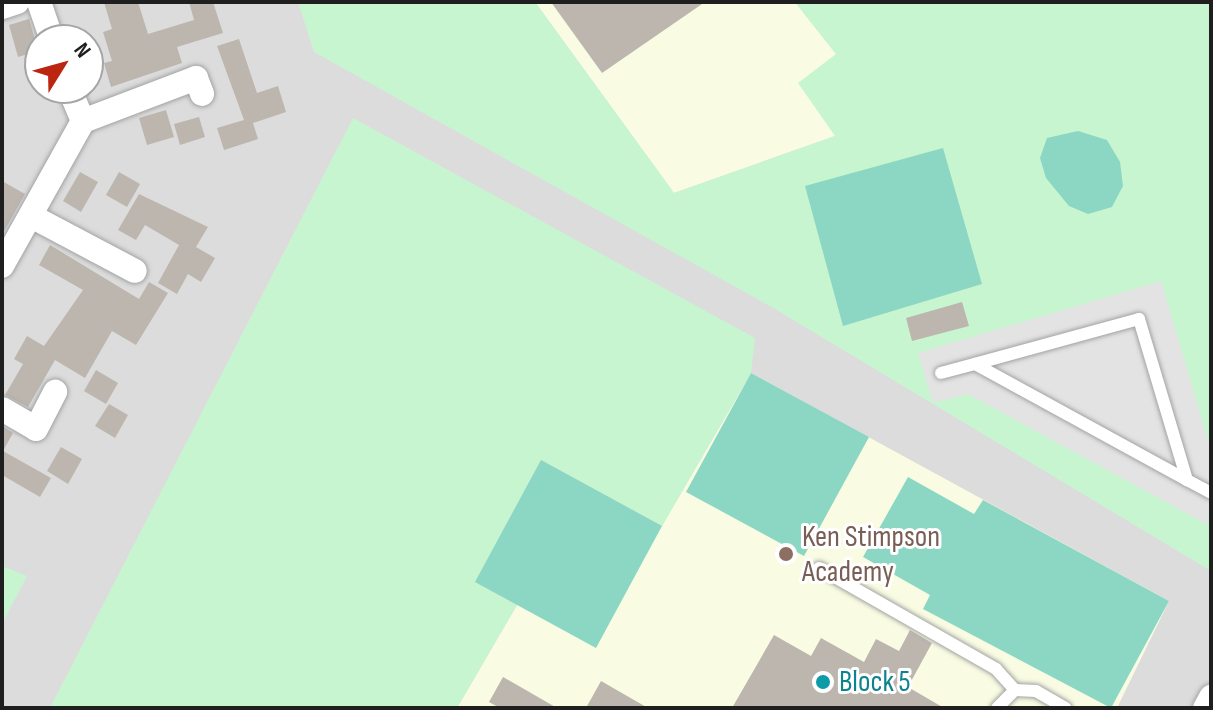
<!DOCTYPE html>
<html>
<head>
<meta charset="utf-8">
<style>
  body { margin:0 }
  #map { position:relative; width:1213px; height:710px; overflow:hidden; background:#efede6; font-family:"Sofia Sans Condensed",sans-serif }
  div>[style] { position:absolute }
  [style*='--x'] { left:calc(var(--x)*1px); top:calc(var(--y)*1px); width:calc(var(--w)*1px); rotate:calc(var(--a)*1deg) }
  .residential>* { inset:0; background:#dddcdc }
  .education>* { inset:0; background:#f9fce2 }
  .park>* { inset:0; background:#c7f5d0 }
  .pitch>* { inset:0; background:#8bd7c3 }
  .parking>* { inset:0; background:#e3e3e3 }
  .building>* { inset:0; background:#bcb6af }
  .roads { filter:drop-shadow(0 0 2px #a3a3a3) drop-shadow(0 0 2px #a3a3a3) }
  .lane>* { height:12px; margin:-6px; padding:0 6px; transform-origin:6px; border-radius:6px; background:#fff }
  .street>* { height:24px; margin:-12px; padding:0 12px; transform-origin:12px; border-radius:12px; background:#fff }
  .dots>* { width:22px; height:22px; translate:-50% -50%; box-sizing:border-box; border:4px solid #fff; border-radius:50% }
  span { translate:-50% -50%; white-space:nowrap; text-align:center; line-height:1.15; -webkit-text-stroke:6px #fff; paint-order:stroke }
  .education-label { font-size:30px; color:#785e54 }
  .left { translate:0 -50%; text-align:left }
  .culture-label { font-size:30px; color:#0d838f }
  .frame { position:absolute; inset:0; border:4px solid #1f1f1f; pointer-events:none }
  .north { position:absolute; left:24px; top:24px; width:80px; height:80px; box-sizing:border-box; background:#fff; border:2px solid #a5a5a5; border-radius:50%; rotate:53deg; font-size:22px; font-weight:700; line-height:32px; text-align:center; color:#1f1f1f }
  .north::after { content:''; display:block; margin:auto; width:28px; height:36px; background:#bc2611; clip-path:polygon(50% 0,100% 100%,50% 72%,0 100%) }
</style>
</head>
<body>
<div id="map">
  <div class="residential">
    <i style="clip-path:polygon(evenodd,2px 2px,1211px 2px,1211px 708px,2px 708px,2px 2px,40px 40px,88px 40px,88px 88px,40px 88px,40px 40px)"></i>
  </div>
  <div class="education">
    <i style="clip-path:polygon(535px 2px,795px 2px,836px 54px,835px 136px,674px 193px)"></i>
    <i style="clip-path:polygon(751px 373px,1169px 601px,1117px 708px,457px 708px,517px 605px,662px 526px)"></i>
  </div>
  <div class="park">
    <i style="clip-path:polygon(298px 2px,535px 2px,674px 193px,835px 136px,798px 83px,836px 54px,795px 2px,1211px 2px,1211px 571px,775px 309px,314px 52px)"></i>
    <i style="clip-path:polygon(353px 118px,755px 338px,751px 373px,662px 526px,541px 460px,475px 582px,517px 605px,457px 708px,50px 708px)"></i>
    <i style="clip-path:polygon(2px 566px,27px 576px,2px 624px)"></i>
  </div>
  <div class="pitch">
    <i style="clip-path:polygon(1078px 131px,1107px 140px,1120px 162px,1123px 186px,1112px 207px,1088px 214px,1069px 206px,1046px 178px,1040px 158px,1047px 138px)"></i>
    <i style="clip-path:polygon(943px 148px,982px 284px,843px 326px,805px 186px)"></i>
    <i style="clip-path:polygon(751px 373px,869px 437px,804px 556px,686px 492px)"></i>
    <i style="clip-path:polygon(541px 460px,662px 526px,596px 648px,475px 582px)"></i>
    <i style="clip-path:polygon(908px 477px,974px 514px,983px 500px,1169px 601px,1111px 708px,923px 609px,930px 595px,863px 557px)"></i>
  </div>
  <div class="parking">
    <i style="clip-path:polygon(1161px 281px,1211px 450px,1208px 525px,968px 394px,933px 403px,918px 353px)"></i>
  </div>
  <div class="building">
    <i style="clip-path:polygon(104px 2px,138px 2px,148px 34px,194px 20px,189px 2px,213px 2px,223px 33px,177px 47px,182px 63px,111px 87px,104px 63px,112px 61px,103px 32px,112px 29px)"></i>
    <i style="clip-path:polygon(551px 2px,705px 2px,602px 73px)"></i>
    <i style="clip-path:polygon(29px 19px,38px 51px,18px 57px,9px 25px)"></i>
    <i style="clip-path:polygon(239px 39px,257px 93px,278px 86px,286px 112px,253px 123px,258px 139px,224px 150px,217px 128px,244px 120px,217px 46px)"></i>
    <i style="clip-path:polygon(166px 110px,174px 137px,147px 145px,139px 118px)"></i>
    <i style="clip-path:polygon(199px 117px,205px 137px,180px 145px,174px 124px)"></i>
    <i style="clip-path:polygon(80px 172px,98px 182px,81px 212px,63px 201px)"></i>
    <i style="clip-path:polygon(119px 172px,140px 184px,127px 207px,106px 195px)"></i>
    <i style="clip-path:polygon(2px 181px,25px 194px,2px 235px)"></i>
    <i style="clip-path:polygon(139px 194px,208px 227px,196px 247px,215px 258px,201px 282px,188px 274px,177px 294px,158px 283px,179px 245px,145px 225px,136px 240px,118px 230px)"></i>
    <i style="clip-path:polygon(50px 245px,139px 299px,149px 282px,168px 293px,136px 345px,112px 331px,85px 378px,55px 360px,28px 407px,5px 395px,23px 364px,14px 359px,27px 336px,44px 346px,83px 290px,39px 265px)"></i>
    <i style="clip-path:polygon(962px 302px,969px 326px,912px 341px,906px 318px)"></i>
    <i style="clip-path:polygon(96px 370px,118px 383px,106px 404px,84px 391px)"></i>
    <i style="clip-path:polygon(109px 404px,128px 415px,115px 438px,95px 426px)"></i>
    <i style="clip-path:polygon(2px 426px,13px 433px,3px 451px,51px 478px,40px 497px,2px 475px)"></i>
    <i style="clip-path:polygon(61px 447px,82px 459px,68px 484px,47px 471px)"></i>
    <i style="clip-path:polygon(910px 630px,932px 643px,908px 687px,944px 708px,732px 708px,774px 635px,811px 656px,821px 638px,864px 662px,876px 639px,899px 651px)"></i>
    <i style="clip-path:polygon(503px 677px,557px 708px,500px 708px,489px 702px)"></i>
    <i style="clip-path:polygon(601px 681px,648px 708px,586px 708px)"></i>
  </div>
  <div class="roads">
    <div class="lane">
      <i style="--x:941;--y:373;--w:35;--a:-15"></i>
      <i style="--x:1187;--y:480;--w:168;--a:-106.6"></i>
      <i style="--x:1139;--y:319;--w:170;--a:164.7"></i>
      <i style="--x:975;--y:364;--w:242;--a:28.7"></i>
      <i style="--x:1187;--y:480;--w:27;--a:28"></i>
      <i style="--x:819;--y:568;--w:204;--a:29.7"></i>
      <i style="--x:996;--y:669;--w:28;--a:48"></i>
      <i style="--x:997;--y:708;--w:25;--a:-45"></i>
      <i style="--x:1015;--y:690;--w:21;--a:3"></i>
      <i style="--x:1036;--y:691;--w:34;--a:30"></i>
    </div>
    <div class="street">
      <i style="--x:39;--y:2;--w:40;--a:71.1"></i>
      <i style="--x:2;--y:7;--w:16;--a:-18"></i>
      <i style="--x:83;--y:121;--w:121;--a:-20.8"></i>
      <i style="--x:196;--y:78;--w:17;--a:69"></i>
      <i style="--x:33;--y:217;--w:115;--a:27.9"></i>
      <i style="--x:2;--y:266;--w:166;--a:-60.8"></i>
      <i style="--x:83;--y:121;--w:36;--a:-113"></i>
      <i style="--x:2;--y:409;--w:39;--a:30"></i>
      <i style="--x:36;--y:429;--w:42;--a:-62.8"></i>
      <i style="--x:1205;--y:708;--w:13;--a:-61"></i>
    </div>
  </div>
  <div class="dots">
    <i style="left:786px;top:554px;background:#8d6e63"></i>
    <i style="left:823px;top:682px;background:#0f9aa8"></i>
  </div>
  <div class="education-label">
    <span class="left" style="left:802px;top:554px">Ken Stimpson<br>Academy</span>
  </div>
  <div class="culture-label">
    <span class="left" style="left:839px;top:682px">Block 5</span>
  </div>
  <div class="frame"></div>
  <div class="north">N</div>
</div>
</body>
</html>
